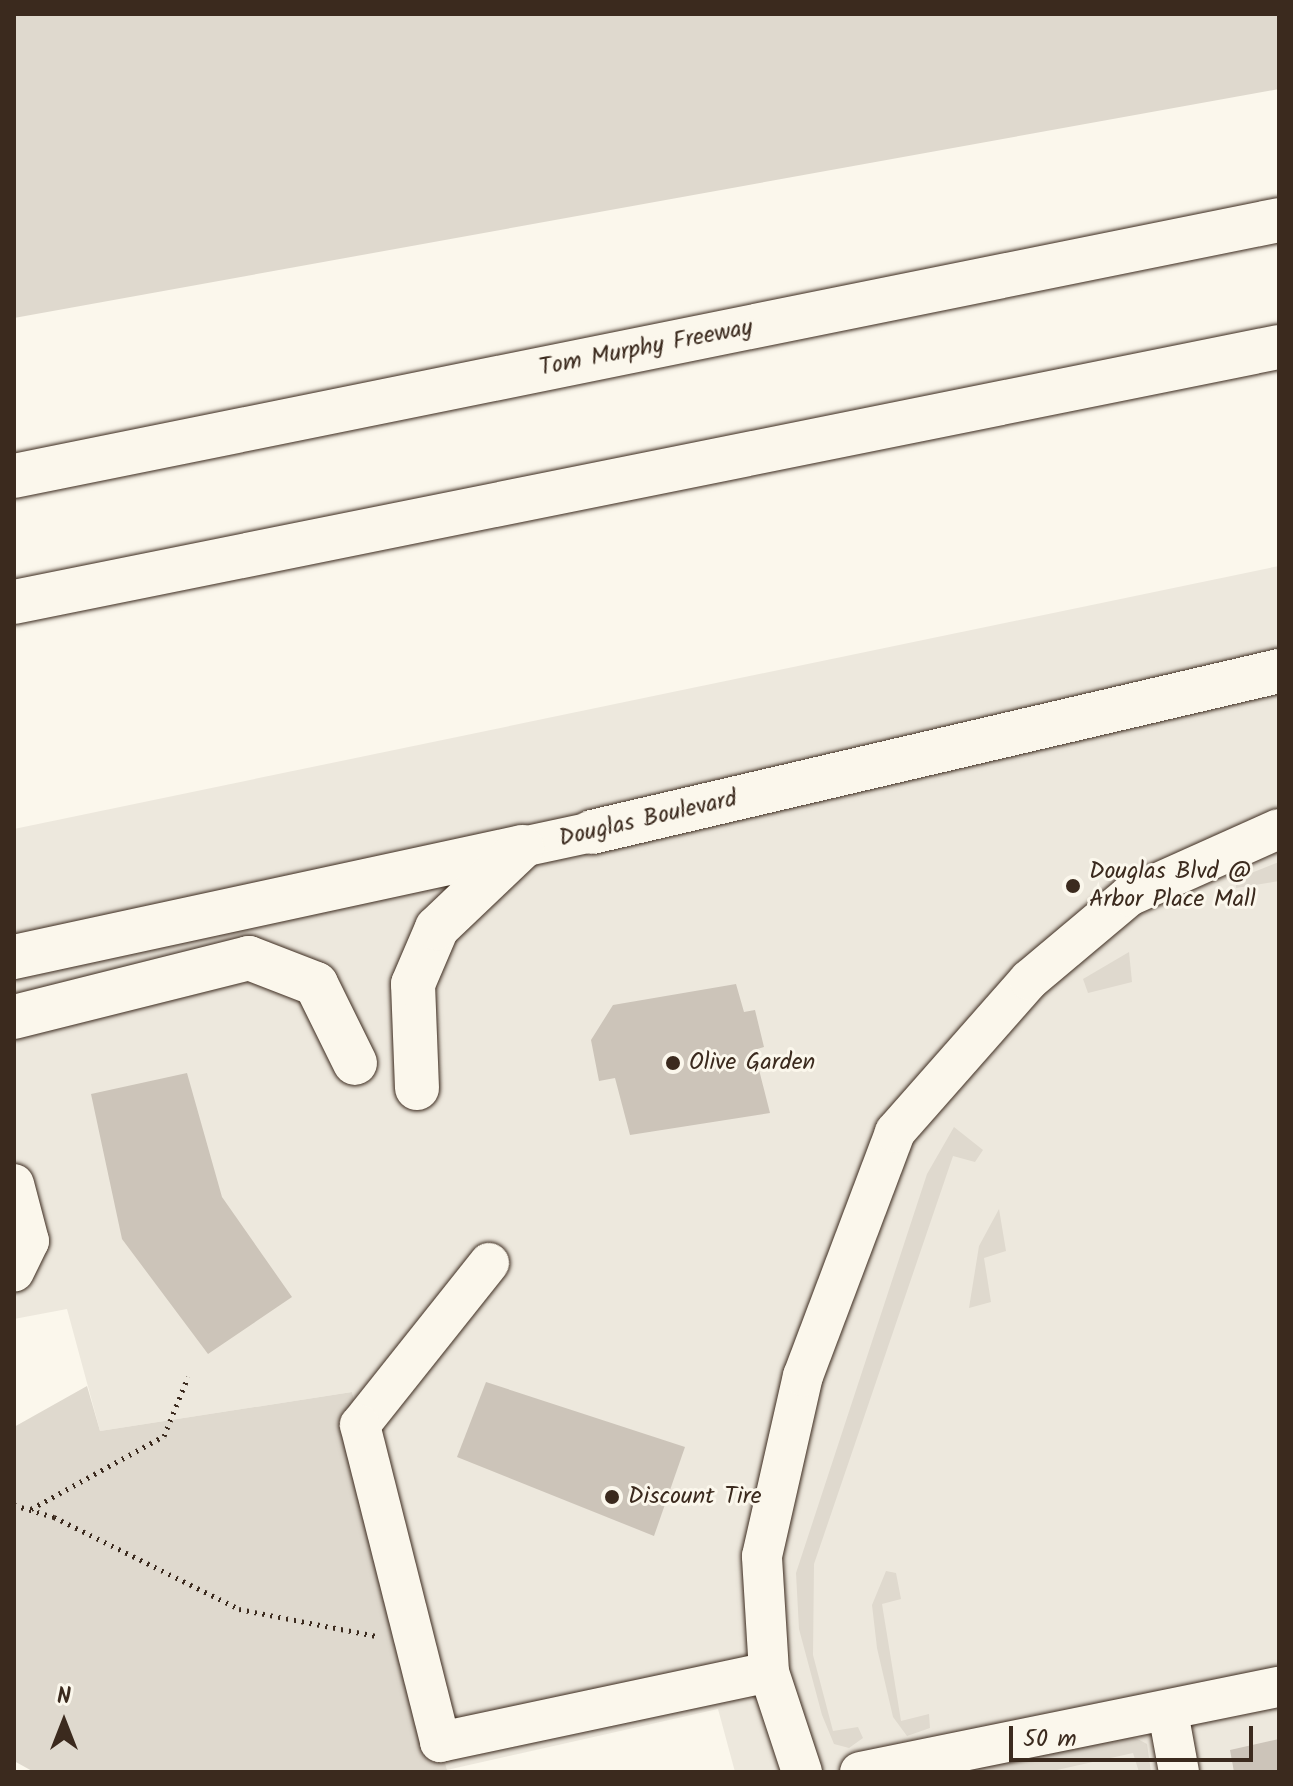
<!DOCTYPE html>
<html>
<head>
<meta charset="utf-8">
<style>
  body { margin:0 }
  #map { position:relative; width:1293px; height:1786px; overflow:hidden; background:#fbf7ec; font-family:Kalam,sans-serif }
  div>[style] { position:absolute }
  [style*='--x'] { left:calc(var(--x)*1px); top:calc(var(--y)*1px); width:calc(var(--w)*1px); rotate:calc(var(--a)*1deg) }
  .built>* { inset:0; background:#ede8dd }
  .green>* { inset:0; background:#dfd9ce }
  .building>* { inset:0; background:#ccc4b9 }
  .path>* { height:5px; margin-top:-2.5px; transform-origin:0; background:repeating-linear-gradient(90deg,#3b2a1e 0 2px,transparent 0 8px) }
  .roads { filter:drop-shadow(0 0 2px #3b2a1e) drop-shadow(0 0 2px #3b2a1e) }
  .minor>* { height:40px; margin:-20px; padding:0 20px; transform-origin:20px; border-radius:20px; background:#fbf7ec }
  .major>* { height:44px; margin:-22px; padding:0 22px; transform-origin:22px; border-radius:22px; background:#fbf7ec }
  .highway>* { height:44px; margin:-22px; padding:0 22px; transform-origin:22px; border-radius:22px; background:#fbf7ec }
  .dots>* { width:22px; height:22px; translate:-50% -50%; box-sizing:border-box; border:4px solid #fbf7ec; border-radius:50% }
  span { translate:-50% -50%; white-space:nowrap; text-align:center; line-height:1.15; -webkit-text-stroke:6px #fbf7ec; paint-order:stroke }
  .street-label { font-size:24px; color:#3b2a1e }
  .poi-label { font-size:24px; color:#3b2a1e }
  .left { translate:0 -50%; text-align:left }
  .frame { position:absolute; inset:0; border:16px solid #3b2a1e; pointer-events:none }
  .north { position:absolute; left:24px; top:1682px; width:80px; height:80px; -webkit-text-stroke:6px #fbf7ec; paint-order:stroke; rotate:0deg; font-size:22px; font-weight:700; line-height:32px; text-align:center; color:#3b2a1e }
  .north::after { content:''; display:block; margin:auto; width:28px; height:36px; background:#3b2a1e; clip-path:polygon(50% 0,100% 100%,50% 72%,0 100%) }
  .scale { position:absolute; left:1009px; top:1726px; width:244px; height:36px; box-sizing:border-box; border:4px solid #3b2a1e; border-top:0; padding-left:10px; font-size:24px; line-height:28px; white-space:nowrap; color:#3b2a1e; -webkit-text-stroke:6px #fbf7ec; paint-order:stroke }
</style>
</head>
<body>
<div id="map">
  <div class="built">
    <i style="clip-path:polygon(1279px 566px,1279px 1772px,735px 1772px,718px 1709px,447px 1770px,352px 1392px,100px 1431px,67px 1309px,14px 1319px,14px 829px)"></i>
  </div>
  <div class="green">
    <i style="clip-path:polygon(14px 14px,1279px 14px,1279px 89px,14px 318px)"></i>
    <i style="clip-path:polygon(1279px 862px,1279px 881px,1236px 888px,1236px 879px)"></i>
    <i style="clip-path:polygon(1129px 952px,1132px 982px,1088px 993px,1083px 979px)"></i>
    <i style="clip-path:polygon(954px 1127px,983px 1150px,975px 1162px,953px 1156px,814px 1564px,813px 1655px,833px 1731px,858px 1727px,863px 1738px,849px 1748px,834px 1744px,822px 1715px,799px 1629px,796px 1573px,927px 1174px)"></i>
    <i style="clip-path:polygon(999px 1209px,1006px 1251px,984px 1258px,991px 1302px,969px 1308px,979px 1246px)"></i>
    <i style="clip-path:polygon(87px 1386px,100px 1431px,352px 1392px,447px 1770px,34px 1772px,14px 1761px,14px 1427px)"></i>
    <i style="clip-path:polygon(886px 1571px,896px 1573px,901px 1599px,882px 1604px,901px 1721px,929px 1714px,930px 1728px,907px 1736px,893px 1717px,877px 1648px,872px 1605px)"></i>
    <i style="clip-path:polygon(1128px 1734px,1147px 1744px,1151px 1772px,1139px 1772px,1133px 1753px,1048px 1772px,935px 1772px)"></i>
  </div>
  <div class="building">
    <i style="clip-path:polygon(736px 984px,744px 1012px,755px 1010px,764px 1047px,754px 1050px,770px 1113px,630px 1135px,615px 1078px,599px 1081px,591px 1040px,613px 1005px)"></i>
    <i style="clip-path:polygon(187px 1073px,222px 1197px,292px 1297px,208px 1354px,122px 1239px,91px 1094px)"></i>
    <i style="clip-path:polygon(486px 1382px,685px 1447px,654px 1536px,457px 1457px)"></i>
    <i style="clip-path:polygon(1279px 1739px,1279px 1772px,1234px 1772px,1230px 1750px)"></i>
  </div>
  <div class="path">
    <i style="--x:14;--y:1505;--w:42;--a:16.7"></i>
    <i style="--x:54;--y:1517;--w:207;--a:26.4"></i>
    <i style="--x:239;--y:1609;--w:140;--a:11.1"></i>
    <i style="--x:31;--y:1509;--w:152;--a:-28.8"></i>
    <i style="--x:164;--y:1436;--w:64;--a:-67.9"></i>
  </div>
  <div class="roads">
    <div class="minor">
      <i style="--x:522;--y:847;--w:72;--a:-12.1"></i>
      <i style="--x:14;--y:1184;--w:59;--a:75.3"></i>
      <i style="--x:29;--y:1241;--w:34;--a:116"></i>
      <i style="--x:489;--y:1263;--w:207;--a:128.5"></i>
      <i style="--x:360;--y:1425;--w:327;--a:75.8"></i>
      <i style="--x:440;--y:1742;--w:336;--a:-12"></i>
      <i style="--x:1168;--y:1712;--w:61;--a:79.6"></i>
      <i style="--x:802;--y:1772;--w:105;--a:-108.3"></i>
      <i style="--x:769;--y:1672;--w:116;--a:-93.5"></i>
      <i style="--x:762;--y:1556;--w:185;--a:-77.2"></i>
      <i style="--x:803;--y:1376;--w:261;--a:-69.3"></i>
      <i style="--x:895;--y:1132;--w:203;--a:-48.6"></i>
      <i style="--x:1029;--y:980;--w:131;--a:-40"></i>
      <i style="--x:1129;--y:896;--w:164;--a:-24.1"></i>
      <i style="--x:860;--y:1772;--w:428;--a:-11.5"></i>
    </div>
    <div class="major">
      <i style="--x:592;--y:832;--w:706;--a:-13.19"></i>
      <i style="--x:14;--y:957;--w:520;--a:-12.22"></i>
      <i style="--x:14;--y:1017;--w:242;--a:-14.1"></i>
      <i style="--x:249;--y:958;--w:72;--a:21.2"></i>
      <i style="--x:316;--y:984;--w:88;--a:63.7"></i>
      <i style="--x:417;--y:1088;--w:104;--a:-92.2"></i>
      <i style="--x:413;--y:984;--w:61;--a:-66.8"></i>
      <i style="--x:437;--y:928;--w:117;--a:-43.6"></i>
    </div>
    <div class="highway">
      <i style="--x:14;--y:476;--w:1291;--a:-11.44"></i>
      <i style="--x:14;--y:602;--w:1290;--a:-11.4"></i>
    </div>
  </div>
  <div class="dots">
    <i style="left:1073px;top:886px;background:#3b2a1e"></i>
    <i style="left:673px;top:1063px;background:#3b2a1e"></i>
    <i style="left:612px;top:1497px;background:#3b2a1e"></i>
  </div>
  <div class="street-label">
    <span style="left:646px;top:348px;rotate:-11deg">Tom Murphy Freeway</span>
    <span style="left:648px;top:819px;rotate:-13deg">Douglas Boulevard</span>
  </div>
  <div class="poi-label">
    <span class="left" style="left:1089px;top:886px">Douglas Blvd @<br>Arbor Place Mall</span>
    <span class="left" style="left:689px;top:1063px">Olive Garden</span>
    <span class="left" style="left:628px;top:1497px">Discount Tire</span>
  </div>
  <div class="frame"></div>
  <div class="north">N</div>
  <div class="scale">50 m</div>
</div>
</body>
</html>
